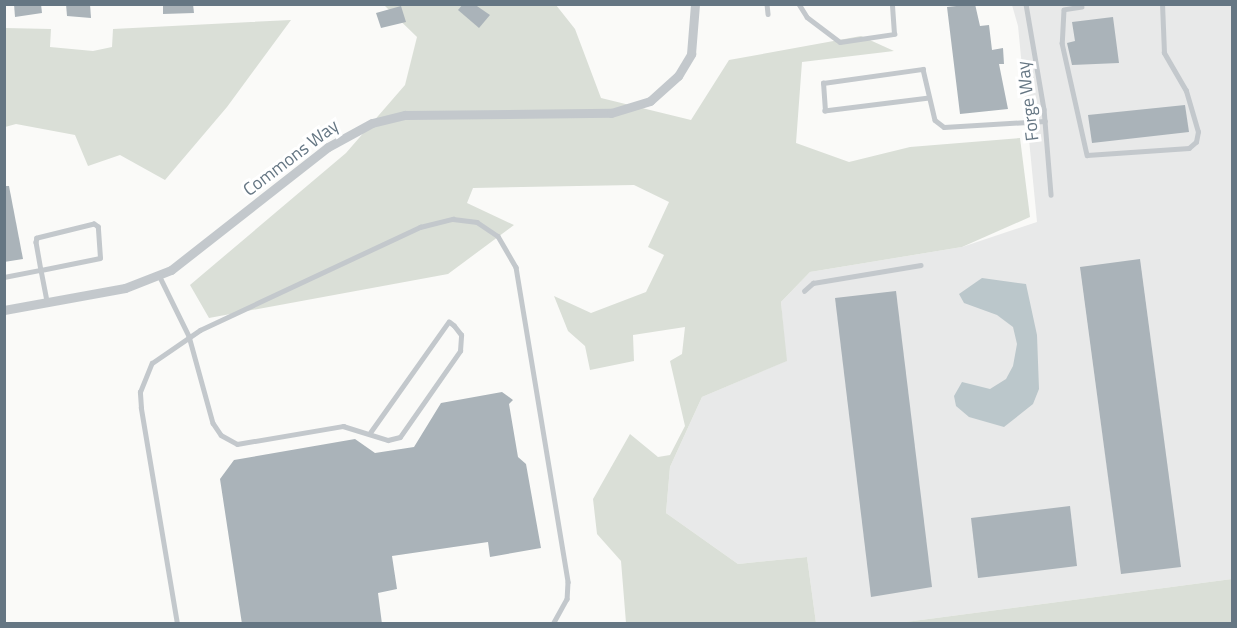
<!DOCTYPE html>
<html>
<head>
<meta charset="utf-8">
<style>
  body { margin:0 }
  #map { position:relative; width:1237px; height:628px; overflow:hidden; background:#fafaf8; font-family:"Titillium Web",sans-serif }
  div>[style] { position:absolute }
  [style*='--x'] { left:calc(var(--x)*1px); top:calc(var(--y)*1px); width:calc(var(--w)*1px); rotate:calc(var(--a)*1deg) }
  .built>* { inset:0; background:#e8e9e9 }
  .green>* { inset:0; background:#dadfd7 }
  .water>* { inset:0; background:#bbc7cb }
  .building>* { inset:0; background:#aab3b9 }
  .service>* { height:4.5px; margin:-2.25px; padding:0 2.25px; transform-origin:2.25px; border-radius:2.25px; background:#c3c8cc }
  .minor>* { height:9px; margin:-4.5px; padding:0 4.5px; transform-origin:4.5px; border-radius:4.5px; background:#c3c8cc }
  span { translate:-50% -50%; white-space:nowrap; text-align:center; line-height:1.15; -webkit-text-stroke:6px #fff; paint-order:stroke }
  .street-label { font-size:18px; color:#657683 }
  .frame { position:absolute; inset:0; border:6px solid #657683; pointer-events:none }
</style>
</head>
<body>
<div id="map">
  <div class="built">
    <i style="clip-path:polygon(1012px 5px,1232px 5px,1232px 579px,898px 623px,816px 623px,807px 557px,738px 564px,666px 513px,670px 467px,702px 397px,786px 361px,781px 302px,810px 272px,962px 247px,1037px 222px,1018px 26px)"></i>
  </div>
  <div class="green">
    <i style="clip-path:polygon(384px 5px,556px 5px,575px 29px,601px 98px,691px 120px,729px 60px,861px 36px,894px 51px,802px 62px,796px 143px,849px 162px,910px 147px,1020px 138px,1030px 217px,962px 247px,810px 272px,781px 302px,787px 361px,702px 397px,670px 467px,666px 513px,738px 564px,807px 557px,816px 623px,626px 623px,621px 561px,597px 534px,593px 499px,630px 434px,658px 457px,670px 455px,685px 426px,670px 361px,682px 354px,685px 327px,633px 335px,634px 361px,590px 370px,585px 346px,568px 331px,554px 296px,591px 313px,646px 292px,664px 255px,648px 247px,669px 202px,634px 185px,473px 188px,467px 203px,514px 225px,448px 274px,209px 318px,190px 285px,346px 153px,405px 85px,417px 37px)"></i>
    <i style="clip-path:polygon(291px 20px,227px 107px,165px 180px,120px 155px,88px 166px,75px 135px,16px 124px,5px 127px,5px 28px,51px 29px,50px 47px,93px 51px,112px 47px,113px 29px)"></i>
    <i style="clip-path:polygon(1232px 579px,1232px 623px,898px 623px)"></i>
  </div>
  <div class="water">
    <i style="clip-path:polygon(982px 278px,1026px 284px,1037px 335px,1039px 389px,1033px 404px,1004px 427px,969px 417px,956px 406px,954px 396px,962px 382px,990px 389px,1006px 379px,1013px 366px,1017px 344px,1013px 327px,997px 315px,964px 303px,959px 294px)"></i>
  </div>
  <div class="building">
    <i style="clip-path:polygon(14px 4px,41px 4px,42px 13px,15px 17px)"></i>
    <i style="clip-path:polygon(66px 4px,90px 4px,91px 18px,67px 16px)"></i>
    <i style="clip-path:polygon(163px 4px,193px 4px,194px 13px,163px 14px)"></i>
    <i style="clip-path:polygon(463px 4px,474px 4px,490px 15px,479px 28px,458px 10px)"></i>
    <i style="clip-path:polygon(975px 4px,980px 26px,989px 25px,992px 50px,1003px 48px,1004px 64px,999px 64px,1008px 109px,960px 114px,947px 7px)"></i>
    <i style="clip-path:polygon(401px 6px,406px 22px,381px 28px,376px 13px)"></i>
    <i style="clip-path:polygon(1113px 17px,1119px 63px,1072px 65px,1067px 43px,1075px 41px,1072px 22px)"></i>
    <i style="clip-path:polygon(1185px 105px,1189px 132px,1092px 143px,1088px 115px)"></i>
    <i style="clip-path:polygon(4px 186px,9px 186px,23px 259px,4px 262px)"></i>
    <i style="clip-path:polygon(1140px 259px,1181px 567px,1121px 574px,1080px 267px)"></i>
    <i style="clip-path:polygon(896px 291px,932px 587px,871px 597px,835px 298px)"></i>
    <i style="clip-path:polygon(502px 392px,513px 400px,509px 404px,518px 457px,526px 464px,541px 548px,490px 557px,488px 542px,392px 556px,397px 589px,378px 593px,382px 624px,242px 624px,220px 479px,234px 460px,355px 439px,375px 453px,414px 447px,441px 403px)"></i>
    <i style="clip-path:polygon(1070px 506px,1077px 566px,978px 578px,971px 518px)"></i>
  </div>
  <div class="service">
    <i style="--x:767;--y:4;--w:10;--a:84"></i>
    <i style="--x:799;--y:4;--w:15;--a:58"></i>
    <i style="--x:807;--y:17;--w:41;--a:37.1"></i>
    <i style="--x:840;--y:42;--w:55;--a:-8.4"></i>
    <i style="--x:894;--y:34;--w:30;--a:-94"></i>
    <i style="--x:1026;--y:4;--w:107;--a:80.3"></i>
    <i style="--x:1044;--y:109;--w:86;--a:85.3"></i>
    <i style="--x:1082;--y:4;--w:36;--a:0"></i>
    <i style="--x:1082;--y:7;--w:18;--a:171"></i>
    <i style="--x:1064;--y:10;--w:33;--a:93"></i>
    <i style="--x:1062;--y:43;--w:115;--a:77.4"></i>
    <i style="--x:1087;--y:155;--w:102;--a:-3.9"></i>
    <i style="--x:1189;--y:148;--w:9;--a:-41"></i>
    <i style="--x:1196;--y:142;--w:10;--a:-79"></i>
    <i style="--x:1198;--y:132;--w:43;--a:-106.3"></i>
    <i style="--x:1186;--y:91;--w:44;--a:-120.1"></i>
    <i style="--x:1164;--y:53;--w:49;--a:-92.3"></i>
    <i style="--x:929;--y:98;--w:105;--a:172.9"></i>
    <i style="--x:825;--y:111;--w:28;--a:-94"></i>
    <i style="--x:823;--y:83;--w:101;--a:-8"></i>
    <i style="--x:923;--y:69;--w:52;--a:76.8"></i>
    <i style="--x:935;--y:120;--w:11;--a:38"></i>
    <i style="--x:944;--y:127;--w:101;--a:-3.4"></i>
    <i style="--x:159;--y:275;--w:68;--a:63.8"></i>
    <i style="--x:189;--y:336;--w:90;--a:74.6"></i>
    <i style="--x:213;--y:423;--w:14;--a:56"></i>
    <i style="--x:221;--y:435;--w:18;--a:29"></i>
    <i style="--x:237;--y:444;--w:108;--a:-9.6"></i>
    <i style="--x:343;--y:426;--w:47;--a:17.3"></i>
    <i style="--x:388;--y:440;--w:12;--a:-14"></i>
    <i style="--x:400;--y:437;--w:105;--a:-55.1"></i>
    <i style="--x:460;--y:351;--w:16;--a:-86"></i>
    <i style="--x:461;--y:335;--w:11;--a:-128"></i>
    <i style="--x:454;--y:326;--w:6;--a:-141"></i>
    <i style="--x:449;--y:322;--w:135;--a:125.3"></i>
    <i style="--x:4;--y:277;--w:38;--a:-11"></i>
    <i style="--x:41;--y:270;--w:60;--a:-11.5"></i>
    <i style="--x:100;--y:258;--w:31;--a:-94"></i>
    <i style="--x:98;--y:227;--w:5;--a:-143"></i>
    <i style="--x:94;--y:224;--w:59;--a:166.2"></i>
    <i style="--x:37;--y:238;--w:4;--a:104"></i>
    <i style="--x:36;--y:242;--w:28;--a:80"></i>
    <i style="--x:41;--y:270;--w:33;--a:79"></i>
    <i style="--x:804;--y:291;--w:12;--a:-42"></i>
    <i style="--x:813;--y:283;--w:109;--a:-9.5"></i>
    <i style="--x:177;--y:624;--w:219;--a:-99.5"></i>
    <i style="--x:141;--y:408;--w:16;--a:-94"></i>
    <i style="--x:140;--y:392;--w:31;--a:-68"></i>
    <i style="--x:152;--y:363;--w:58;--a:-34.5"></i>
    <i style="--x:200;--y:330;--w:243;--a:-25.1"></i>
    <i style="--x:420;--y:227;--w:34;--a:-14"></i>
    <i style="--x:453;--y:219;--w:24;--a:7"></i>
    <i style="--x:477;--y:222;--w:25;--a:34"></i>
    <i style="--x:498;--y:236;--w:36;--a:60"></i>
    <i style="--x:516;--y:267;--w:319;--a:80.6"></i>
    <i style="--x:568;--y:582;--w:17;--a:93"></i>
    <i style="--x:567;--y:599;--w:29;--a:119"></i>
  </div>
  <div class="minor">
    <i style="--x:4;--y:310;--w:123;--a:-10.3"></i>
    <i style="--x:125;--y:288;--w:49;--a:-21.4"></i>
    <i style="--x:171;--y:270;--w:199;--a:-38.1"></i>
    <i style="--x:328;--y:147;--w:50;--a:-28.6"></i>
    <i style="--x:372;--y:123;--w:34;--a:-14"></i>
    <i style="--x:405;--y:115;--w:206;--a:-0.6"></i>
    <i style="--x:611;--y:113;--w:41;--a:-17.1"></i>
    <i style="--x:650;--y:101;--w:38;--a:-42"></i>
    <i style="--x:678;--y:76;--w:26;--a:-59"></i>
    <i style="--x:691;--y:54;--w:50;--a:-85.4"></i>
  </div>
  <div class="street-label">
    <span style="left:1028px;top:101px;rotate:-97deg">Forge Way</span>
    <span style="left:291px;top:158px;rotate:-37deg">Commons Way</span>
  </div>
  <div class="frame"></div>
</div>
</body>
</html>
